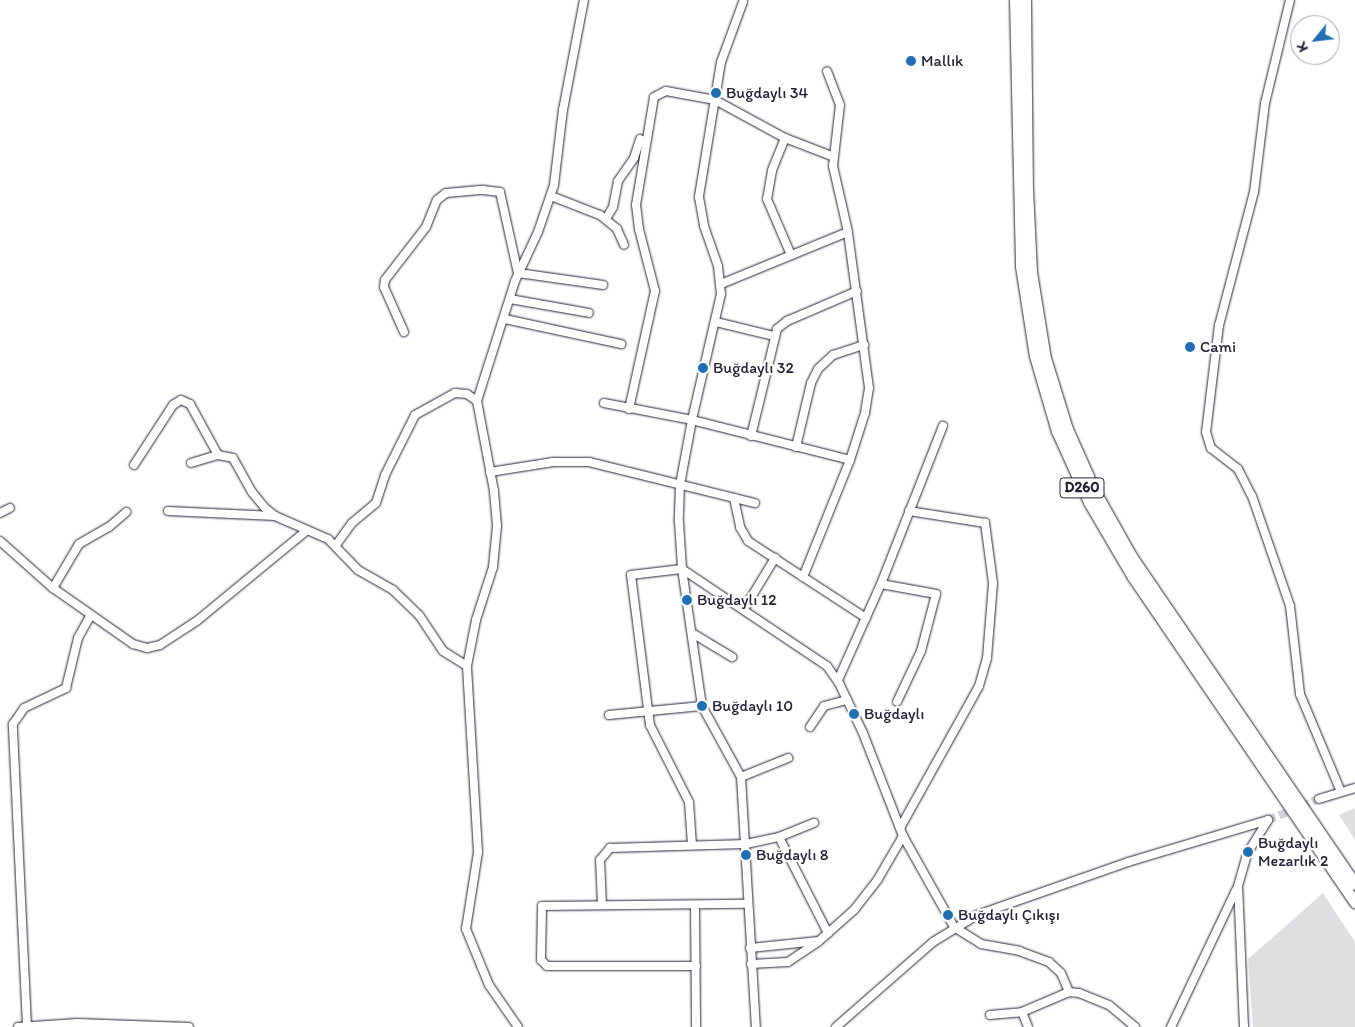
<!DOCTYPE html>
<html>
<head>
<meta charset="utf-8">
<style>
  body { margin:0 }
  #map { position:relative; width:1355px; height:1027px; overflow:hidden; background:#fff; font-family:Itim,sans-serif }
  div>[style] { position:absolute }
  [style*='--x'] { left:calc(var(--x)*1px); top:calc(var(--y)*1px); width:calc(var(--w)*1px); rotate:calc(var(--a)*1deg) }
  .green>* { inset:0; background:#dfdfe2 }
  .minor-tunnel>* { height:8px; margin-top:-4px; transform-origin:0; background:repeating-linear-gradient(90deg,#d3d3d8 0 8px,transparent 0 12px) }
  .roads { filter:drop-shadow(0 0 1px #22223b) drop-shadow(0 0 1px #22223b) }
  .minor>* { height:8px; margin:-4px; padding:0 4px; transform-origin:4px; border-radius:4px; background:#fff }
  .highway>* { height:11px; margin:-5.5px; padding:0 5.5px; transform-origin:5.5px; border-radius:5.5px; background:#fff }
  .dots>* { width:14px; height:14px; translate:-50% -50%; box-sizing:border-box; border:2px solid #fff; border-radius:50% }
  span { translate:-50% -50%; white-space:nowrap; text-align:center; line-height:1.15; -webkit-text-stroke:4.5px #fff; paint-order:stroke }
  .shield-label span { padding:1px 4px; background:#fff; border:1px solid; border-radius:4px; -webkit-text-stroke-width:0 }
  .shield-label { font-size:15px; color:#22223b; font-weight:700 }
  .poi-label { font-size:16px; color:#22223b }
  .left { translate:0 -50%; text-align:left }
  .north { position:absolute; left:1290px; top:15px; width:50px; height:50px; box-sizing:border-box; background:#fff; border:1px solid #a7a7b1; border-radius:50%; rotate:241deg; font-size:14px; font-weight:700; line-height:20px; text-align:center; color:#22223b }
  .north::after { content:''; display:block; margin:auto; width:18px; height:22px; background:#1f6fb2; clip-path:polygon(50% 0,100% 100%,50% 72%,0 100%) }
</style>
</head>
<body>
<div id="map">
  <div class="green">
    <i style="clip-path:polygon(1355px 808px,1355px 840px,1339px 815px)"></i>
    <i style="clip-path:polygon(1323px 893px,1355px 942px,1355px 1027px,1253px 1027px,1248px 959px)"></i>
  </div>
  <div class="minor-tunnel">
    <i style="--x:1268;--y:820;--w:55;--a:-22.4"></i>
  </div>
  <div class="roads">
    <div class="minor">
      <i style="--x:1290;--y:0;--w:106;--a:103.6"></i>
      <i style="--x:1265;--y:103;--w:90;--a:97"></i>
      <i style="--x:1254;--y:192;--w:138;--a:104.7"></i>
      <i style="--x:1219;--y:325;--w:108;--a:96.9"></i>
      <i style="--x:1206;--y:432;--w:17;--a:73"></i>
      <i style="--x:1211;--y:448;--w:34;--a:38"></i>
      <i style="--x:1238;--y:469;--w:30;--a:63"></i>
      <i style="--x:1252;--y:496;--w:116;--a:70.9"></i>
      <i style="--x:1290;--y:606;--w:89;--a:83.5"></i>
      <i style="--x:1300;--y:694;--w:106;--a:67.3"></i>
      <i style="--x:743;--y:2;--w:64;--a:110.1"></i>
      <i style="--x:721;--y:62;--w:137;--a:99.3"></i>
      <i style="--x:699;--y:197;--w:29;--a:80"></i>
      <i style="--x:704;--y:226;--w:42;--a:70.7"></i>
      <i style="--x:718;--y:266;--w:28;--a:84"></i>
      <i style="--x:721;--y:294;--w:129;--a:103"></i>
      <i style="--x:692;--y:420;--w:66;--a:100.5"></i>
      <i style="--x:680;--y:485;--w:37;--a:92"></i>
      <i style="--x:679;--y:522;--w:47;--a:86.3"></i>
      <i style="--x:682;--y:569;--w:138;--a:81.7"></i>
      <i style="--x:702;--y:706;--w:81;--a:61.2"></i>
      <i style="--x:741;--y:777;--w:250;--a:86.6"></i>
      <i style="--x:785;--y:138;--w:35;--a:112"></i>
      <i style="--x:772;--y:171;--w:28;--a:100"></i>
      <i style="--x:767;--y:199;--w:61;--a:66.8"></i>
      <i style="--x:551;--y:196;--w:53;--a:21.2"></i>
      <i style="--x:600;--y:215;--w:22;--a:39"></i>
      <i style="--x:617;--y:229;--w:17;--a:66"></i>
      <i style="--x:606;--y:219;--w:14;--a:-60"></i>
      <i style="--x:613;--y:207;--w:26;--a:-79"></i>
      <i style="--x:618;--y:181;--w:28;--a:-55"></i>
      <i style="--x:634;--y:158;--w:20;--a:-72"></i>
      <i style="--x:721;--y:284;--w:137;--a:-22.3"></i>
      <i style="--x:510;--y:299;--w:80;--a:10"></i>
      <i style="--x:505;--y:319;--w:119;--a:12.2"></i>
      <i style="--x:716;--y:322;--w:60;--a:13.6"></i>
      <i style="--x:404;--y:332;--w:49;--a:-114"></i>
      <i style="--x:384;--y:287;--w:7;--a:-82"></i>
      <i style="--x:385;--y:280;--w:67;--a:-52.3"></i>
      <i style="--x:426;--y:227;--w:29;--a:-68"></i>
      <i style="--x:437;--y:200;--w:11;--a:-38"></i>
      <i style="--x:446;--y:193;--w:37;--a:-5"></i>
      <i style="--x:483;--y:190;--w:17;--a:7"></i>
      <i style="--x:500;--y:192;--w:83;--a:77.5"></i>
      <i style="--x:518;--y:273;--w:86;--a:8"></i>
      <i style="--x:604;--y:403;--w:90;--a:10.9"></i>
      <i style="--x:692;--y:420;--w:163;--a:14.2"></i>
      <i style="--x:629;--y:409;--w:121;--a:-77.6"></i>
      <i style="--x:655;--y:291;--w:64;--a:-104.5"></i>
      <i style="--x:639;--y:229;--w:24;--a:-97"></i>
      <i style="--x:636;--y:205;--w:109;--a:-80.5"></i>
      <i style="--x:654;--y:97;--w:13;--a:-27"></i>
      <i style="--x:666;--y:91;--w:50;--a:10.4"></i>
      <i style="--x:715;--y:100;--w:80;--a:28.5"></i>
      <i style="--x:785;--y:138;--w:50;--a:21"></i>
      <i style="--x:751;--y:436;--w:110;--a:-76.3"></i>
      <i style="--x:777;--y:329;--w:13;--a:-39"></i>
      <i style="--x:787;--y:321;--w:76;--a:-23.2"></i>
      <i style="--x:796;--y:447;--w:66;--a:-76.8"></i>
      <i style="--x:811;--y:383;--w:16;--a:-63"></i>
      <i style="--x:818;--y:369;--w:21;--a:-43"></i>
      <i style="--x:833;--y:355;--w:33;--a:-18"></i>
      <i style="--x:191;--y:463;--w:28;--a:-17"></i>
      <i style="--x:218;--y:455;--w:15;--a:11"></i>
      <i style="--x:233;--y:458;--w:39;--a:61"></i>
      <i style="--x:252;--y:492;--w:19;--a:51"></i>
      <i style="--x:264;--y:507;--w:14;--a:39"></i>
      <i style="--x:275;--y:516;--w:58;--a:23.5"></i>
      <i style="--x:328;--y:539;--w:43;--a:45.9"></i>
      <i style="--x:358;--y:570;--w:40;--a:29.7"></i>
      <i style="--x:393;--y:590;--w:36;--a:44"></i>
      <i style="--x:419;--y:615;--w:43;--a:56.3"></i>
      <i style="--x:443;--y:651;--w:28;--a:32"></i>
      <i style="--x:134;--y:465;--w:72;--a:-57"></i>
      <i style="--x:173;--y:405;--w:9;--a:-32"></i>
      <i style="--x:181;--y:400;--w:10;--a:24"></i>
      <i style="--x:190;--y:404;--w:58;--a:61.2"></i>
      <i style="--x:490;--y:472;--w:64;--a:-9"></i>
      <i style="--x:553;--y:462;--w:36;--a:0"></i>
      <i style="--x:589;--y:462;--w:171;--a:13.9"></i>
      <i style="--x:734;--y:498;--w:30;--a:78"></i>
      <i style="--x:740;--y:527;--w:16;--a:60"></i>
      <i style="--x:748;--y:541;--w:141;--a:33.1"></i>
      <i style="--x:168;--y:511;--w:107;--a:2.7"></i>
      <i style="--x:0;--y:513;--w:11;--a:-27"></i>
      <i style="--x:0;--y:541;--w:71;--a:41.6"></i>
      <i style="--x:53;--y:588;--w:98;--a:35"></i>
      <i style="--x:133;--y:644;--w:15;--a:16"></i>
      <i style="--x:147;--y:648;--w:13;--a:-13"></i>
      <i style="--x:160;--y:645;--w:45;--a:-33.3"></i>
      <i style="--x:198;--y:620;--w:141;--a:-39.5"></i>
      <i style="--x:336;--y:545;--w:27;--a:-54"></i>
      <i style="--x:352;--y:523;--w:31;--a:-40"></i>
      <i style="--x:376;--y:503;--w:29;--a:-72"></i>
      <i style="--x:385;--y:475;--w:67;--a:-63.4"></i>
      <i style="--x:415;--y:415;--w:46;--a:-28.8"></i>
      <i style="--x:455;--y:393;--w:12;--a:5"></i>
      <i style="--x:467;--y:394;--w:12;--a:35"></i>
      <i style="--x:803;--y:577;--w:126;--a:-68.1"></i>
      <i style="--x:850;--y:460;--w:49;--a:-72.3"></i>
      <i style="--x:865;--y:413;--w:25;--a:-81"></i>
      <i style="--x:869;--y:388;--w:157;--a:-97.7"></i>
      <i style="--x:848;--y:232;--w:68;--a:-102.8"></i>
      <i style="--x:833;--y:166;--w:61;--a:-83.5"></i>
      <i style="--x:840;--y:105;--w:36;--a:-111"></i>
      <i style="--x:881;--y:584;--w:56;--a:10.3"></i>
      <i style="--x:936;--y:594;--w:59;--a:104.7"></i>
      <i style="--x:921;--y:651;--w:56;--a:115.2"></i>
      <i style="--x:53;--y:588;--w:51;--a:-59.4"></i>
      <i style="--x:79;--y:544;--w:34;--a:-30"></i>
      <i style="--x:109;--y:527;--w:23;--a:-41"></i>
      <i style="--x:744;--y:609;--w:60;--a:-58.7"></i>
      <i style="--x:692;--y:633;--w:47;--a:31"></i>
      <i style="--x:838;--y:680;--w:105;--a:-65.9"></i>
      <i style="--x:881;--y:584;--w:170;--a:-68.6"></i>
      <i style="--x:609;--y:715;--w:93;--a:-5.5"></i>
      <i style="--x:810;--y:727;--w:25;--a:-56"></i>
      <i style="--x:824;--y:706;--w:24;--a:-15"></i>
      <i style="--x:741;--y:777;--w:51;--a:-22"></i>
      <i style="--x:1319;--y:799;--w:38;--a:-17"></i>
      <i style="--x:900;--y:828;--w:162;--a:-60.9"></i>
      <i style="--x:979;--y:686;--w:29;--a:-74"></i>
      <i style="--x:987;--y:658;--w:75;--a:-85.4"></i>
      <i style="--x:993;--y:583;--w:61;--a:-97.6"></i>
      <i style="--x:985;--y:523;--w:77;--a:-171"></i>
      <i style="--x:779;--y:837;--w:108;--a:63"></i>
      <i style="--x:692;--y:845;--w:43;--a:-94"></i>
      <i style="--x:689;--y:802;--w:86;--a:-116.9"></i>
      <i style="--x:650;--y:725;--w:151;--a:-97.2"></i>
      <i style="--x:631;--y:575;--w:51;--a:-6.7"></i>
      <i style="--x:682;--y:569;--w:174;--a:33.8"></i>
      <i style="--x:827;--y:666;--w:21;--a:55"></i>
      <i style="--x:839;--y:683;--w:55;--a:64.4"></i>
      <i style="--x:863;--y:733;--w:110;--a:68.8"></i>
      <i style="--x:903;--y:836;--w:104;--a:60.7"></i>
      <i style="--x:954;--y:927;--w:32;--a:32"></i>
      <i style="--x:981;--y:944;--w:39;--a:10"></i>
      <i style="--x:1019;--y:951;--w:32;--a:20"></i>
      <i style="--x:1049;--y:962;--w:16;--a:43"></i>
      <i style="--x:1061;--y:973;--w:21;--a:67"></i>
      <i style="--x:602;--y:905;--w:45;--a:-92.5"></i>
      <i style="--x:600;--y:860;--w:16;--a:-50"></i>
      <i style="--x:610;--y:848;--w:136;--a:-1.7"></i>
      <i style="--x:746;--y:844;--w:34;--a:-12"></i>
      <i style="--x:779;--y:837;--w:38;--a:-22"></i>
      <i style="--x:695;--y:905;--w:122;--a:89.5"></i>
      <i style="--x:750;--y:948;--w:69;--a:-5.8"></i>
      <i style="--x:751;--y:964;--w:37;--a:-3"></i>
      <i style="--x:788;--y:962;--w:37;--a:-34"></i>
      <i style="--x:819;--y:941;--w:47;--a:-41.5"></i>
      <i style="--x:854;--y:910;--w:39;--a:-52"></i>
      <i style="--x:878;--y:879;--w:50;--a:-59.8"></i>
      <i style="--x:696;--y:966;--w:149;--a:180"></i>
      <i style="--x:547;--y:966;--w:8;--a:-135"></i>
      <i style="--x:541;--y:960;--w:54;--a:-88.9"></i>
      <i style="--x:542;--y:906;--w:205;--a:-0.6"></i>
      <i style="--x:1022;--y:1012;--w:16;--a:68"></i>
      <i style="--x:990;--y:1015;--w:32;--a:-5"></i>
      <i style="--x:1022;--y:1012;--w:51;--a:-23.1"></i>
      <i style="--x:1069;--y:992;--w:10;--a:6"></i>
      <i style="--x:1079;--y:993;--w:32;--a:22"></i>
      <i style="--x:1109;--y:1005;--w:34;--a:40"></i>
      <i style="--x:27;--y:1026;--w:302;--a:-92.7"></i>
      <i style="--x:13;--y:724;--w:19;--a:-55"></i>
      <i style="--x:24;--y:708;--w:47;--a:-25.5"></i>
      <i style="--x:66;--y:688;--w:51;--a:-76.5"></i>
      <i style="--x:78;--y:638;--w:26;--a:-61"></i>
      <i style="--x:18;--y:1027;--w:59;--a:-3.9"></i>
      <i style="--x:77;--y:1023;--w:112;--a:2"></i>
      <i style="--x:518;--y:1027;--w:51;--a:-124.6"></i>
      <i style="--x:489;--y:985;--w:61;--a:-112.3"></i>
      <i style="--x:466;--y:929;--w:78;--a:-81.1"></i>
      <i style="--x:478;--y:852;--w:186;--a:-93.4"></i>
      <i style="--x:467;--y:666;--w:47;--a:-78.9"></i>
      <i style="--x:476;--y:620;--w:56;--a:-72.2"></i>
      <i style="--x:493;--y:567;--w:41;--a:-84.4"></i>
      <i style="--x:497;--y:526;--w:35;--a:-95"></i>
      <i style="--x:494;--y:491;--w:92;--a:-100.7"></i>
      <i style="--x:477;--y:401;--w:126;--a:-72.4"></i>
      <i style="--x:515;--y:281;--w:54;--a:-64.9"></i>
      <i style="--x:538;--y:232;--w:50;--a:-71.2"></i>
      <i style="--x:554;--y:185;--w:76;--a:-83.2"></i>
      <i style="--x:563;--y:110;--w:112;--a:-79.2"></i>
      <i style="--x:836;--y:1027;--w:129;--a:-41.2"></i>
      <i style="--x:933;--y:942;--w:52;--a:-31.5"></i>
      <i style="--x:977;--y:915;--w:160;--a:-19.3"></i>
      <i style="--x:1128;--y:862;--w:146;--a:-16.7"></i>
      <i style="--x:1171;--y:1027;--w:152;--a:-64.6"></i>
      <i style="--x:1244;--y:1027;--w:141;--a:-92.4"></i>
      <i style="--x:1238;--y:886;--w:35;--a:-74"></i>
      <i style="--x:1248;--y:852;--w:38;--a:-58"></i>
    </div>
    <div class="highway">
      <i style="--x:1015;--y:0;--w:266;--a:88.7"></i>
      <i style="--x:1021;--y:266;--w:91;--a:81.2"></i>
      <i style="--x:1035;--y:356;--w:78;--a:73.7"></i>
      <i style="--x:1057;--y:431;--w:78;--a:65.7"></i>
      <i style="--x:1089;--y:502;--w:87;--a:59.6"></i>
      <i style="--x:1133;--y:577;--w:394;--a:55.7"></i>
      <i style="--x:1025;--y:0;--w:189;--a:89.4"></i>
      <i style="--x:1027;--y:189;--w:83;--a:87.2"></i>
      <i style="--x:1031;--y:272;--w:87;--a:80.8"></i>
      <i style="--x:1045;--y:358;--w:74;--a:72.8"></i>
      <i style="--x:1067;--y:429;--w:69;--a:66"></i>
      <i style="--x:1095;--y:492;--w:73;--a:60.6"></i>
      <i style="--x:1131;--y:556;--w:397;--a:55.7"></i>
    </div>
  </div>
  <div class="dots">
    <i style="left:911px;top:61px;background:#1f6fb2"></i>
    <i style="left:716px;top:93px;background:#1f6fb2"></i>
    <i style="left:1190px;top:347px;background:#1f6fb2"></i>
    <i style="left:703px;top:368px;background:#1f6fb2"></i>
    <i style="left:687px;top:600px;background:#1f6fb2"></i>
    <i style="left:702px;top:706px;background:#1f6fb2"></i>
    <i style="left:854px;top:714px;background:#1f6fb2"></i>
    <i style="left:1248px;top:852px;background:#1f6fb2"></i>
    <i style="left:746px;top:855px;background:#1f6fb2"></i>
    <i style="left:948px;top:915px;background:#1f6fb2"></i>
  </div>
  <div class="shield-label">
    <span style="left:1082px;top:488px">D260</span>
  </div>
  <div class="poi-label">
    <span class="left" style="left:921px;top:61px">Mallık</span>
    <span class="left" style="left:726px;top:93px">Buğdaylı 34</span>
    <span class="left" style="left:1200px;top:347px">Cami</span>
    <span class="left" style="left:713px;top:368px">Buğdaylı 32</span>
    <span class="left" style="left:697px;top:600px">Buğdaylı 12</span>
    <span class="left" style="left:712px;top:706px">Buğdaylı 10</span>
    <span class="left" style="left:864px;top:714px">Buğdaylı</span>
    <span class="left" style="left:1258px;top:852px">Buğdaylı<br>Mezarlık 2</span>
    <span class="left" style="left:756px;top:855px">Buğdaylı 8</span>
    <span class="left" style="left:958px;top:915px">Buğdaylı Çıkışı</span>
  </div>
  <div class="north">K</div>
</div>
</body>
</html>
